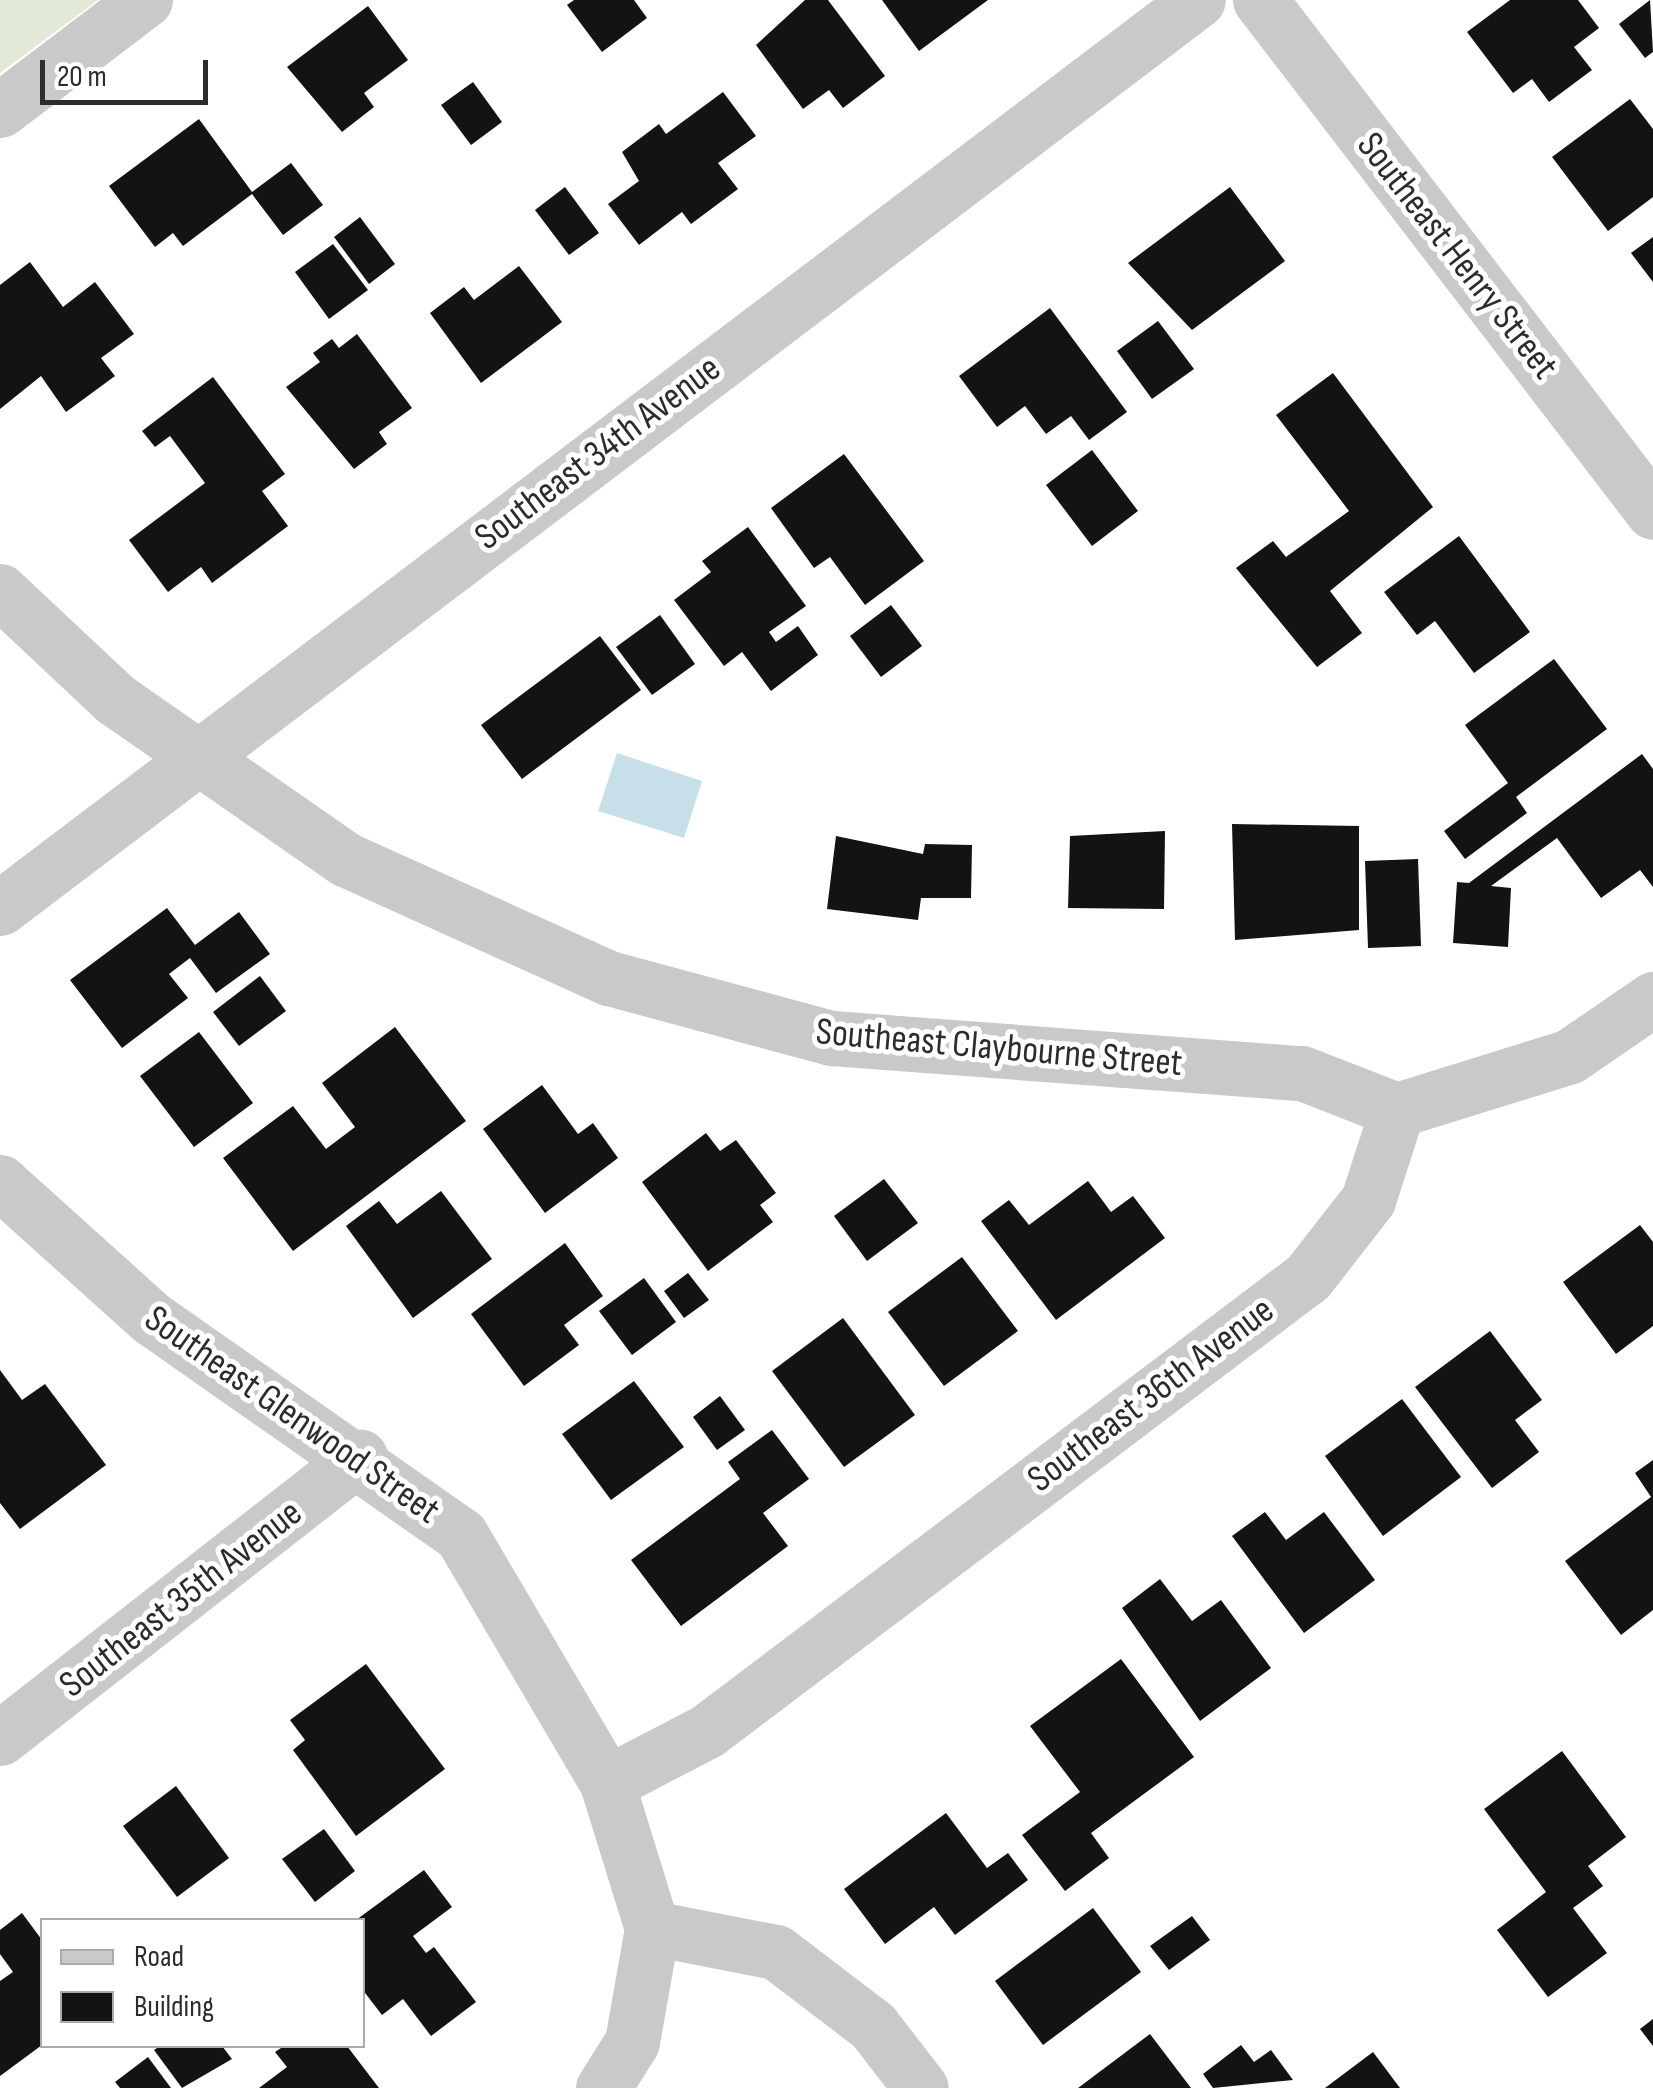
<!DOCTYPE html>
<html>
<head>
<meta charset="utf-8">
<style>
  body { margin:0 }
  #map { position:relative; width:1653px; height:2088px; overflow:hidden; background:#fff; font-family:"Sofia Sans Condensed",sans-serif }
  div>[style] { position:absolute }
  [style*='--x'] { left:calc(var(--x)*1px); top:calc(var(--y)*1px); width:calc(var(--w)*1px); rotate:calc(var(--a)*1deg) }
  .green>* { inset:0; background:#e3e9d9 }
  .water>* { inset:0; background:#c6dfe8 }
  .building>* { inset:0; background:#131313 }
  .street>* { height:55px; margin:-27.5px; padding:0 27.5px; transform-origin:27.5px; border-radius:27.5px; background:#c9c9c9 }
  span { translate:-50% -50%; white-space:nowrap; text-align:center; line-height:1.15; -webkit-text-stroke:10px #fff; paint-order:stroke }
  .street-label { font-size:38px; color:#2c2c2c }
  .legend { position:absolute; left:40px; top:1918px; width:325px; height:130px; box-sizing:border-box; background:#fff; border:2px solid #ababab; margin:0; padding:12px 18px; list-style:none; font-size:30px; color:#2c2c2c }
  .legend li { display:flex; align-items:center; gap:20px; height:50px }
  .legend b { width:50px; border:2px solid #ababab }
  .scale { position:absolute; left:40px; top:60px; width:168px; height:45px; box-sizing:border-box; border:5px solid #2c2c2c; border-top:0; padding-left:12px; font-size:30px; line-height:35px; white-space:nowrap; color:#2c2c2c; -webkit-text-stroke:8px #fff; paint-order:stroke }
</style>
</head>
<body>
<div id="map">
  <div class="green">
    <i style="clip-path:polygon(0 0,98px 0,0 73px)"></i>
  </div>
  <div class="water">
    <i style="clip-path:polygon(617px 753px,702px 781px,684px 838px,598px 811px)"></i>
  </div>
  <div class="building">
    <i style="clip-path:polygon(574px 0,634px 0,647px 18px,602px 52px,567px 5px)"></i>
    <i style="clip-path:polygon(805px 0,828px 0,885px 76px,843px 108px,829px 90px,803px 109px,756px 45px)"></i>
    <i style="clip-path:polygon(882px 0,988px 0,919px 51px)"></i>
    <i style="clip-path:polygon(1510px 0,1578px 0,1599px 28px,1574px 47px,1592px 70px,1549px 102px,1532px 79px,1513px 93px,1467px 32px)"></i>
    <i style="clip-path:polygon(1650px 0,1653px 52px,1645px 58px,1619px 24px)"></i>
    <i style="clip-path:polygon(368px 6px,408px 60px,364px 93px,374px 107px,342px 132px,287px 67px)"></i>
    <i style="clip-path:polygon(473px 82px,502px 122px,471px 145px,441px 105px)"></i>
    <i style="clip-path:polygon(723px 92px,756px 136px,718px 163px,738px 189px,691px 224px,682px 212px,639px 245px,608px 204px,639px 181px,622px 152px,659px 124px,666px 134px)"></i>
    <i style="clip-path:polygon(1630px 99px,1653px 129px,1653px 197px,1608px 231px,1552px 157px)"></i>
    <i style="clip-path:polygon(199px 119px,252px 192px,291px 163px,323px 205px,283px 235px,252px 194px,183px 246px,173px 233px,155px 247px,109px 186px)"></i>
    <i style="clip-path:polygon(565px 187px,599px 233px,569px 255px,535px 210px)"></i>
    <i style="clip-path:polygon(1230px 187px,1285px 261px,1192px 330px,1128px 263px)"></i>
    <i style="clip-path:polygon(360px 217px,395px 264px,369px 284px,334px 237px)"></i>
    <i style="clip-path:polygon(1653px 237px,1653px 282px,1631px 253px)"></i>
    <i style="clip-path:polygon(333px 244px,368px 290px,329px 319px,295px 272px)"></i>
    <i style="clip-path:polygon(30px 262px,63px 307px,95px 282px,134px 334px,101px 358px,115px 376px,66px 412px,41px 376px,0 409px,0 285px)"></i>
    <i style="clip-path:polygon(519px 266px,562px 322px,481px 383px,430px 313px,464px 287px,474px 300px)"></i>
    <i style="clip-path:polygon(1050px 308px,1127px 412px,1089px 440px,1071px 416px,1046px 434px,1025px 406px,997px 427px,959px 376px)"></i>
    <i style="clip-path:polygon(1158px 321px,1194px 369px,1152px 399px,1117px 351px)"></i>
    <i style="clip-path:polygon(357px 334px,412px 408px,379px 432px,387px 444px,354px 469px,286px 387px,320px 362px,313px 353px,332px 339px,339px 348px)"></i>
    <i style="clip-path:polygon(1333px 373px,1433px 507px,1330px 591px,1362px 633px,1317px 667px,1236px 568px,1273px 541px,1286px 557px,1349px 511px,1276px 415px)"></i>
    <i style="clip-path:polygon(213px 377px,285px 474px,262px 491px,288px 526px,212px 583px,201px 567px,168px 592px,129px 540px,205px 483px,170px 436px,155px 447px,142px 431px)"></i>
    <i style="clip-path:polygon(1092px 450px,1138px 511px,1092px 546px,1046px 485px)"></i>
    <i style="clip-path:polygon(844px 454px,924px 561px,865px 605px,830px 557px,814px 568px,771px 508px)"></i>
    <i style="clip-path:polygon(748px 527px,806px 606px,769px 632px,776px 642px,798px 626px,818px 655px,771px 691px,742px 652px,724px 666px,674px 600px,711px 572px,702px 561px)"></i>
    <i style="clip-path:polygon(1459px 536px,1530px 632px,1474px 673px,1435px 621px,1417px 635px,1384px 592px)"></i>
    <i style="clip-path:polygon(891px 605px,922px 646px,881px 677px,850px 636px)"></i>
    <i style="clip-path:polygon(660px 615px,695px 664px,652px 695px,616px 647px)"></i>
    <i style="clip-path:polygon(600px 636px,641px 690px,522px 779px,481px 725px)"></i>
    <i style="clip-path:polygon(1554px 659px,1607px 729px,1516px 797px,1527px 813px,1465px 859px,1444px 831px,1508px 783px,1465px 725px)"></i>
    <i style="clip-path:polygon(1642px 754px,1653px 769px,1653px 887px,1640px 870px,1601px 898px,1557px 838px,1491px 886px,1511px 888px,1508px 947px,1453px 943px,1457px 882px,1469px 883px)"></i>
    <i style="clip-path:polygon(1232px 824px,1359px 826px,1359px 930px,1235px 940px)"></i>
    <i style="clip-path:polygon(1165px 831px,1164px 909px,1068px 908px,1070px 836px)"></i>
    <i style="clip-path:polygon(836px 836px,923px 854px,925px 844px,972px 845px,971px 898px,921px 898px,918px 920px,827px 909px)"></i>
    <i style="clip-path:polygon(1418px 859px,1421px 946px,1368px 948px,1365px 861px)"></i>
    <i style="clip-path:polygon(167px 908px,195px 945px,239px 912px,270px 954px,216px 993px,190px 958px,169px 974px,188px 998px,122px 1048px,70px 980px)"></i>
    <i style="clip-path:polygon(260px 976px,286px 1011px,239px 1046px,213px 1012px)"></i>
    <i style="clip-path:polygon(395px 1027px,466px 1121px,293px 1251px,223px 1158px,293px 1106px,326px 1149px,355px 1127px,322px 1083px)"></i>
    <i style="clip-path:polygon(199px 1032px,253px 1103px,194px 1147px,140px 1076px)"></i>
    <i style="clip-path:polygon(542px 1085px,578px 1134px,593px 1123px,618px 1158px,545px 1213px,483px 1129px)"></i>
    <i style="clip-path:polygon(706px 1133px,720px 1151px,736px 1140px,776px 1193px,760px 1205px,773px 1222px,708px 1271px,642px 1182px)"></i>
    <i style="clip-path:polygon(884px 1179px,918px 1223px,867px 1261px,834px 1216px)"></i>
    <i style="clip-path:polygon(1088px 1181px,1111px 1212px,1133px 1196px,1165px 1238px,1056px 1320px,981px 1221px,1009px 1200px,1029px 1225px)"></i>
    <i style="clip-path:polygon(441px 1191px,492px 1259px,413px 1318px,346px 1226px,379px 1201px,397px 1224px)"></i>
    <i style="clip-path:polygon(1640px 1225px,1653px 1242px,1653px 1326px,1616px 1354px,1563px 1282px)"></i>
    <i style="clip-path:polygon(565px 1243px,603px 1296px,564px 1325px,579px 1345px,524px 1386px,471px 1314px)"></i>
    <i style="clip-path:polygon(962px 1257px,1018px 1331px,944px 1386px,888px 1312px)"></i>
    <i style="clip-path:polygon(688px 1273px,709px 1300px,684px 1318px,664px 1291px)"></i>
    <i style="clip-path:polygon(644px 1278px,676px 1322px,632px 1355px,599px 1311px)"></i>
    <i style="clip-path:polygon(843px 1318px,915px 1415px,844px 1467px,772px 1371px)"></i>
    <i style="clip-path:polygon(1490px 1331px,1542px 1400px,1515px 1420px,1539px 1452px,1492px 1488px,1415px 1387px)"></i>
    <i style="clip-path:polygon(0 1370px,22px 1400px,45px 1384px,106px 1465px,20px 1529px,0 1503px)"></i>
    <i style="clip-path:polygon(634px 1381px,684px 1447px,611px 1500px,562px 1434px)"></i>
    <i style="clip-path:polygon(720px 1396px,745px 1430px,717px 1450px,693px 1417px)"></i>
    <i style="clip-path:polygon(1402px 1399px,1461px 1477px,1383px 1536px,1325px 1456px)"></i>
    <i style="clip-path:polygon(772px 1430px,809px 1479px,763px 1513px,788px 1546px,681px 1626px,631px 1560px,740px 1479px,728px 1462px)"></i>
    <i style="clip-path:polygon(1653px 1460px,1653px 1610px,1621px 1635px,1565px 1561px,1651px 1497px,1635px 1473px)"></i>
    <i style="clip-path:polygon(1265px 1512px,1286px 1540px,1324px 1512px,1375px 1580px,1304px 1633px,1232px 1536px)"></i>
    <i style="clip-path:polygon(1160px 1579px,1192px 1621px,1221px 1600px,1271px 1668px,1200px 1721px,1122px 1608px)"></i>
    <i style="clip-path:polygon(1121px 1659px,1194px 1757px,1091px 1833px,1109px 1858px,1065px 1891px,1022px 1835px,1080px 1792px,1030px 1726px)"></i>
    <i style="clip-path:polygon(366px 1664px,445px 1769px,356px 1836px,293px 1750px,305px 1740px,290px 1720px)"></i>
    <i style="clip-path:polygon(1562px 1751px,1626px 1837px,1588px 1866px,1603px 1886px,1573px 1908px,1607px 1953px,1548px 1997px,1497px 1930px,1546px 1892px,1484px 1809px)"></i>
    <i style="clip-path:polygon(176px 1786px,229px 1858px,177px 1897px,123px 1826px)"></i>
    <i style="clip-path:polygon(946px 1813px,987px 1868px,1008px 1853px,1028px 1880px,955px 1935px,934px 1907px,885px 1944px,844px 1889px)"></i>
    <i style="clip-path:polygon(324px 1829px,355px 1871px,315px 1902px,282px 1859px)"></i>
    <i style="clip-path:polygon(424px 1870px,452px 1907px,413px 1936px,426px 1953px,434px 1947px,476px 2002px,431px 2036px,403px 1999px,382px 2015px,362px 1989px,356px 1920px)"></i>
    <i style="clip-path:polygon(1093px 1908px,1141px 1972px,1043px 2045px,995px 1981px)"></i>
    <i style="clip-path:polygon(22px 1913px,42px 1940px,42px 2045px,0 2076px,0 1981px,13px 1972px,0 1954px,0 1930px)"></i>
    <i style="clip-path:polygon(1192px 1916px,1210px 1940px,1169px 1970px,1150px 1946px)"></i>
    <i style="clip-path:polygon(1653px 2019px,1653px 2046px,1640px 2029px)"></i>
    <i style="clip-path:polygon(1150px 2034px,1191px 2088px,1078px 2088px)"></i>
    <i style="clip-path:polygon(1241px 2045px,1254px 2062px,1271px 2050px,1293px 2080px,1213px 2088px,1203px 2074px)"></i>
    <i style="clip-path:polygon(160px 2046px,222px 2046px,232px 2059px,182px 2088px,154px 2050px)"></i>
    <i style="clip-path:polygon(284px 2046px,347px 2046px,379px 2088px,259px 2088px,287px 2067px,275px 2052px)"></i>
    <i style="clip-path:polygon(1373px 2052px,1400px 2088px,1325px 2088px)"></i>
    <i style="clip-path:polygon(148px 2057px,171px 2088px,120px 2088px,115px 2082px)"></i>
  </div>
  <div class="street">
    <i style="--x:1260;--y:0;--w:645;--a:52.49"></i>
    <i style="--x:0;--y:110;--w:182;--a:-37.2"></i>
    <i style="--x:0;--y:591;--w:158;--a:43.2"></i>
    <i style="--x:115;--y:699;--w:280;--a:34.8"></i>
    <i style="--x:345;--y:859;--w:290;--a:24.3"></i>
    <i style="--x:609;--y:978;--w:231;--a:15.1"></i>
    <i style="--x:832;--y:1038;--w:471;--a:4.3"></i>
    <i style="--x:1302;--y:1073;--w:102;--a:21.3"></i>
    <i style="--x:0;--y:908;--w:1503;--a:-37.16"></i>
    <i style="--x:0;--y:1182;--w:203;--a:42"></i>
    <i style="--x:151;--y:1318;--w:378;--a:35"></i>
    <i style="--x:461;--y:1535;--w:288;--a:59.5"></i>
    <i style="--x:607;--y:1783;--w:152;--a:72.8"></i>
    <i style="--x:652;--y:1928;--w:126;--a:11"></i>
    <i style="--x:776;--y:1952;--w:122;--a:37.3"></i>
    <i style="--x:873;--y:2026;--w:78;--a:52.3"></i>
    <i style="--x:0;--y:1738;--w:457;--a:-38"></i>
    <i style="--x:607;--y:1783;--w:113;--a:-27.5"></i>
    <i style="--x:707;--y:1731;--w:753;--a:-37.07"></i>
    <i style="--x:1308;--y:1277;--w:98;--a:-52.1"></i>
    <i style="--x:1368;--y:1200;--w:95;--a:-72.1"></i>
    <i style="--x:1397;--y:1110;--w:181;--a:-17.3"></i>
    <i style="--x:1570;--y:1056;--w:101;--a:-34.5"></i>
    <i style="--x:603;--y:2088;--w:54;--a:-57.8"></i>
    <i style="--x:632;--y:2042;--w:116;--a:-80"></i>
  </div>
  <div class="street-label">
    <span style="left:1457px;top:256px;rotate:52deg">Southeast Henry Street</span>
    <span style="left:598px;top:453px;rotate:-37deg">Southeast 34th Avenue</span>
    <span style="left:999px;top:1048px;rotate:5deg">Southeast Claybourne Street</span>
    <span style="left:1151px;top:1395px;rotate:-37deg">Southeast 36th Avenue</span>
    <span style="left:292px;top:1415px;rotate:35deg">Southeast Glenwood Street</span>
    <span style="left:181px;top:1599px;rotate:-38deg">Southeast 35th Avenue</span>
  </div>
  <ul class="legend">
  <li><b style="height:12px;background:#c9c9c9"></b>Road</li>
  <li><b style="height:28px;background:#131313"></b>Building</li>
  </ul>
  <div class="scale">20 m</div>
</div>
</body>
</html>
